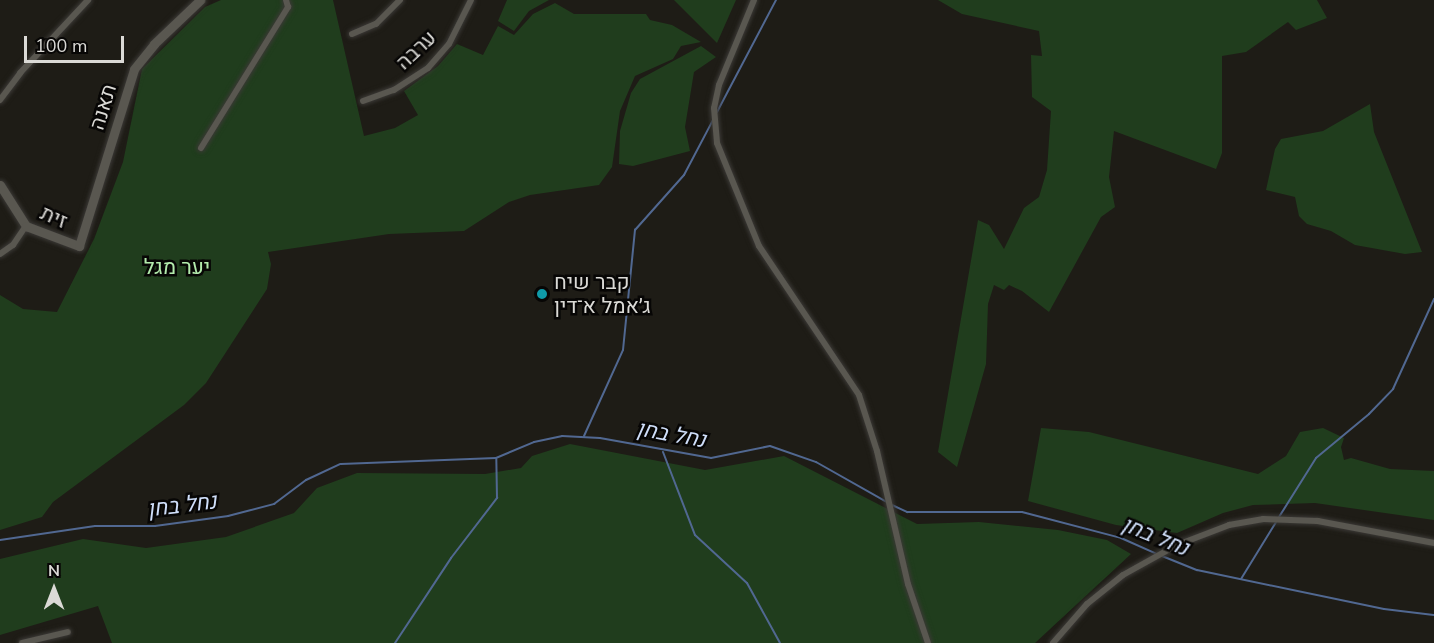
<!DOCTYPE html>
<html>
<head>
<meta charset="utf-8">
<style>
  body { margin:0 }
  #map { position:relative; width:1434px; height:643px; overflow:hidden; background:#1e1c16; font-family:"Nunito Sans",Heebo,sans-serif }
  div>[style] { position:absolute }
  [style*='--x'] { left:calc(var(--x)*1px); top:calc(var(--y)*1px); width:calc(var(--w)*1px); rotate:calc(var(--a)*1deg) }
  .green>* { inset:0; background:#203d1d }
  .stream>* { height:2px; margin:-1px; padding:0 1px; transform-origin:1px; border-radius:1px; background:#516891 }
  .roads { filter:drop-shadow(0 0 2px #3b3936) drop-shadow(0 0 2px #3b3936) }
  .street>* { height:6px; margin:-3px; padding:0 3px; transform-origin:3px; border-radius:3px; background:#595750 }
  .secondary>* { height:9px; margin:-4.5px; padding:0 4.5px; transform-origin:4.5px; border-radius:4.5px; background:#595750 }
  .dots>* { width:16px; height:16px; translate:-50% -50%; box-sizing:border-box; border:3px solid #070605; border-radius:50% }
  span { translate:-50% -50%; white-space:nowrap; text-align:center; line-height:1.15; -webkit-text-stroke:5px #070605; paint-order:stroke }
  .street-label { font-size:21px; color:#dbdad6 }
  .park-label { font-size:21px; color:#b3ebac }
  .poi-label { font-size:21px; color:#dbdad6 }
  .left { translate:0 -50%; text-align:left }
  .water-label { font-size:22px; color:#cfdef9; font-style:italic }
  .north { position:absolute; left:24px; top:559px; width:60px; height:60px; -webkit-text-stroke:4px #070605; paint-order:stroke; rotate:0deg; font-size:16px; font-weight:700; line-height:24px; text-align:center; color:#dbdad6 }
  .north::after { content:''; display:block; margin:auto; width:21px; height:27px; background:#dbdad6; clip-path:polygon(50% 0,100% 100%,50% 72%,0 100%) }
  .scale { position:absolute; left:24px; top:36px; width:100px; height:27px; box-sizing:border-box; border:3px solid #dbdad6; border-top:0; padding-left:8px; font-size:18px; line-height:21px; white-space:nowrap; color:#dbdad6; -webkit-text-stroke:4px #070605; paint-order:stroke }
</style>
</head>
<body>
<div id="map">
  <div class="green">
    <i style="clip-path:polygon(221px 0,333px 0,364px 136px,395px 128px,418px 115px,404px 91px,438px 66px,457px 44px,483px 55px,498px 26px,514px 35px,533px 14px,555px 3px,574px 14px,646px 14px,650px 20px,672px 25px,701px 42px,681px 46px,673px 59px,635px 76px,620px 111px,612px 167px,599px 185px,530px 195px,509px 202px,464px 231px,389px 234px,268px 252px,271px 264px,267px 289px,206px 383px,184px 405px,53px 502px,42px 517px,0 530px,0 295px,23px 309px,57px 312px,94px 239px,123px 162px,142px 69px,205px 7px)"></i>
    <i style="clip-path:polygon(507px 0,549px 0,529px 11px,514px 31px,498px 21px)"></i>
    <i style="clip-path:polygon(674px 0,736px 0,717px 43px)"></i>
    <i style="clip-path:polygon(938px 0,1317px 0,1327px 18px,1296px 30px,1288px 22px,1246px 52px,1222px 56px,1222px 153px,1216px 169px,1114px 131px,1109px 177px,1115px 207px,1101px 217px,1049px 312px,1022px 291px,1009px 285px,1004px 290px,994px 285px,988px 304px,986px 364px,957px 467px,938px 452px,978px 220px,989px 225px,1004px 249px,1024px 208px,1039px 197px,1047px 170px,1051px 111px,1032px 97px,1031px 55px,1042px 56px,1039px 31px,962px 14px)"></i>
    <i style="clip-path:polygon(701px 46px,716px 57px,694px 72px,685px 127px,690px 151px,633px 166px,619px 164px,620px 131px,631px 93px,640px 79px)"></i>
    <i style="clip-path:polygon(1370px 104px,1374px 132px,1422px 252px,1405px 254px,1355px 245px,1331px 231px,1307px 224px,1299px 216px,1295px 197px,1266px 190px,1275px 149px,1281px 139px,1323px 131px)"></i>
    <i style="clip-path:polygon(1041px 428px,1089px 432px,1258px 474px,1286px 456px,1300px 432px,1323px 428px,1344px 438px,1341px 447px,1344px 460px,1351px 458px,1390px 469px,1434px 471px,1434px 520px,1315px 503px,1253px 505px,1223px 513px,1177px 533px,1116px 525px,1028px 501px)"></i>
    <i style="clip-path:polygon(570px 444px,705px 470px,784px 456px,917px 524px,979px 522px,1058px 530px,1107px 540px,1131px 554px,1035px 643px,112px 643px,98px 606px,0 635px,0 559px,83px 539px,146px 548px,226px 537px,294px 513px,317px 488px,357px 473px,485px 474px,521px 468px,532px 456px)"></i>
  </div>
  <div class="stream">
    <i style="--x:717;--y:112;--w:127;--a:-62.2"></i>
    <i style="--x:584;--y:436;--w:94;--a:-65.6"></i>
    <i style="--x:623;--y:350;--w:121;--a:-84.3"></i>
    <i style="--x:635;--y:230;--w:74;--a:-48.3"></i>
    <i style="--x:684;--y:175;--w:62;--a:-62.2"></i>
    <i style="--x:663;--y:452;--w:89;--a:68.9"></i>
    <i style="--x:695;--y:535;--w:71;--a:42.7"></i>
    <i style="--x:747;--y:583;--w:68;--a:61.2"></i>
    <i style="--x:892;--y:505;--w:17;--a:25"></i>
    <i style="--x:907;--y:512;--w:115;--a:0"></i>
    <i style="--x:1022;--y:512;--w:102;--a:14.7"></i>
    <i style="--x:1121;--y:538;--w:39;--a:24"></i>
    <i style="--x:1279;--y:517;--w:70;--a:-57.9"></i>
    <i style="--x:1316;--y:458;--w:69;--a:-39.7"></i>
    <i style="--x:1369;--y:414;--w:35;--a:-46"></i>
    <i style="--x:1393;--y:389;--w:99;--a:-65.5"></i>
    <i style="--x:0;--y:540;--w:96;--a:-8.4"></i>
    <i style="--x:95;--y:526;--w:60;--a:0"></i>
    <i style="--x:155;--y:526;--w:74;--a:-7.8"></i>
    <i style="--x:228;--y:516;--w:48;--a:-14.6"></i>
    <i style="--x:274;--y:504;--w:40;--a:-37"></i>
    <i style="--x:306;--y:480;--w:38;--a:-25"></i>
    <i style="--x:341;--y:464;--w:155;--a:-2.2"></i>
    <i style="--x:496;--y:458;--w:41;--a:-22.8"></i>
    <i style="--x:534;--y:442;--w:29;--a:-12"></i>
    <i style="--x:562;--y:436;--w:38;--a:3"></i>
    <i style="--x:600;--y:438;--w:113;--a:10.2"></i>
    <i style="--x:711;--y:458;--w:60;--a:-11.5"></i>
    <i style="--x:770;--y:446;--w:49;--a:19.2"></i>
    <i style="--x:816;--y:462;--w:81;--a:29.4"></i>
    <i style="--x:1162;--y:556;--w:38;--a:22"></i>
    <i style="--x:1197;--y:570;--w:191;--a:11.8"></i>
    <i style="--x:1384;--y:609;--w:50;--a:6.8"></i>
    <i style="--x:1241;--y:579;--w:67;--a:-58.4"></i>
    <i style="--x:395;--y:643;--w:102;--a:-56.6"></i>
    <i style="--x:451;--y:558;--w:76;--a:-52.5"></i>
    <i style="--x:497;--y:498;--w:39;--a:-91"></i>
  </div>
  <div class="roads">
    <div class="street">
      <i style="--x:754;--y:0;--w:92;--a:112.4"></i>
      <i style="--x:719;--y:85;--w:24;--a:102"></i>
      <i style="--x:714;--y:108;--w:35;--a:85"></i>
      <i style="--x:717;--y:143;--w:111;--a:67.8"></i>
      <i style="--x:759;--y:246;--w:179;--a:56.1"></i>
      <i style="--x:859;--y:395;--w:59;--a:72.2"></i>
      <i style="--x:877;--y:451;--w:137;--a:76.9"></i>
      <i style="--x:908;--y:584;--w:62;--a:71.3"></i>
      <i style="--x:352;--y:34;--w:26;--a:-23"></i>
      <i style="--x:376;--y:24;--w:34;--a:-45"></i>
      <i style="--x:0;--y:100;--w:34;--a:-53"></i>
      <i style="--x:20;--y:73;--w:100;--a:-47"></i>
      <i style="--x:363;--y:101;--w:33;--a:-20"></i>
      <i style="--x:394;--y:90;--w:40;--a:-32.9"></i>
      <i style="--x:428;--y:68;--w:32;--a:-49"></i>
      <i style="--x:449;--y:44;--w:49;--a:-63.4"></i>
      <i style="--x:201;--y:148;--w:166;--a:-58.3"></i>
      <i style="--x:288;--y:7;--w:7;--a:-106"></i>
      <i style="--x:0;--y:254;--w:16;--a:-35"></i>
      <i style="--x:13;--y:245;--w:23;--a:-56"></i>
      <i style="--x:22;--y:643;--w:47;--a:-13.4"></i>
      <i style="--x:1053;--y:643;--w:52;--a:-48.9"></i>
      <i style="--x:1087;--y:604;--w:46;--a:-38.9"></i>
      <i style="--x:1123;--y:575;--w:62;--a:-29.1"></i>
      <i style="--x:1177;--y:545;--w:56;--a:-21"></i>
      <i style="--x:1229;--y:525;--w:35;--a:-10"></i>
      <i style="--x:1263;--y:519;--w:55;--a:2.1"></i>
      <i style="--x:1318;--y:521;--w:118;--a:10.7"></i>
    </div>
    <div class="secondary">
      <i style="--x:0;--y:185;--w:49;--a:57.6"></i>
      <i style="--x:26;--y:226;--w:57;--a:20.7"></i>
      <i style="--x:79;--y:246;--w:185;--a:-72.7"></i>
      <i style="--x:134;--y:69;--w:32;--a:-51"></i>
      <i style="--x:154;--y:44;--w:64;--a:-43.7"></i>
    </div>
  </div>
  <div class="dots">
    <i style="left:542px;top:294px;background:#0f9aa8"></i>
  </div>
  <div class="street-label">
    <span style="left:416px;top:50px;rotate:-43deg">ערבה</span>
    <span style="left:103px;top:107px;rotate:-73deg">תאנה</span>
    <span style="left:54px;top:217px;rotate:24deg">זית</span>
  </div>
  <div class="park-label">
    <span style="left:177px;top:267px">יער מגל</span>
  </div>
  <div class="poi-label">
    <span class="left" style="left:554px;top:294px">קבר שיח<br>ג׳אמל א־דין</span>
  </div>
  <div class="water-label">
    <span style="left:671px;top:435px;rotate:10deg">נחל בחן</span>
    <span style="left:182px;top:506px;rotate:-7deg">נחל בחן</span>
    <span style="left:1155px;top:537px;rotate:22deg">נחל בחן</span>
  </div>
  <div class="north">N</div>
  <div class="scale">100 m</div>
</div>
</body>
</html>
